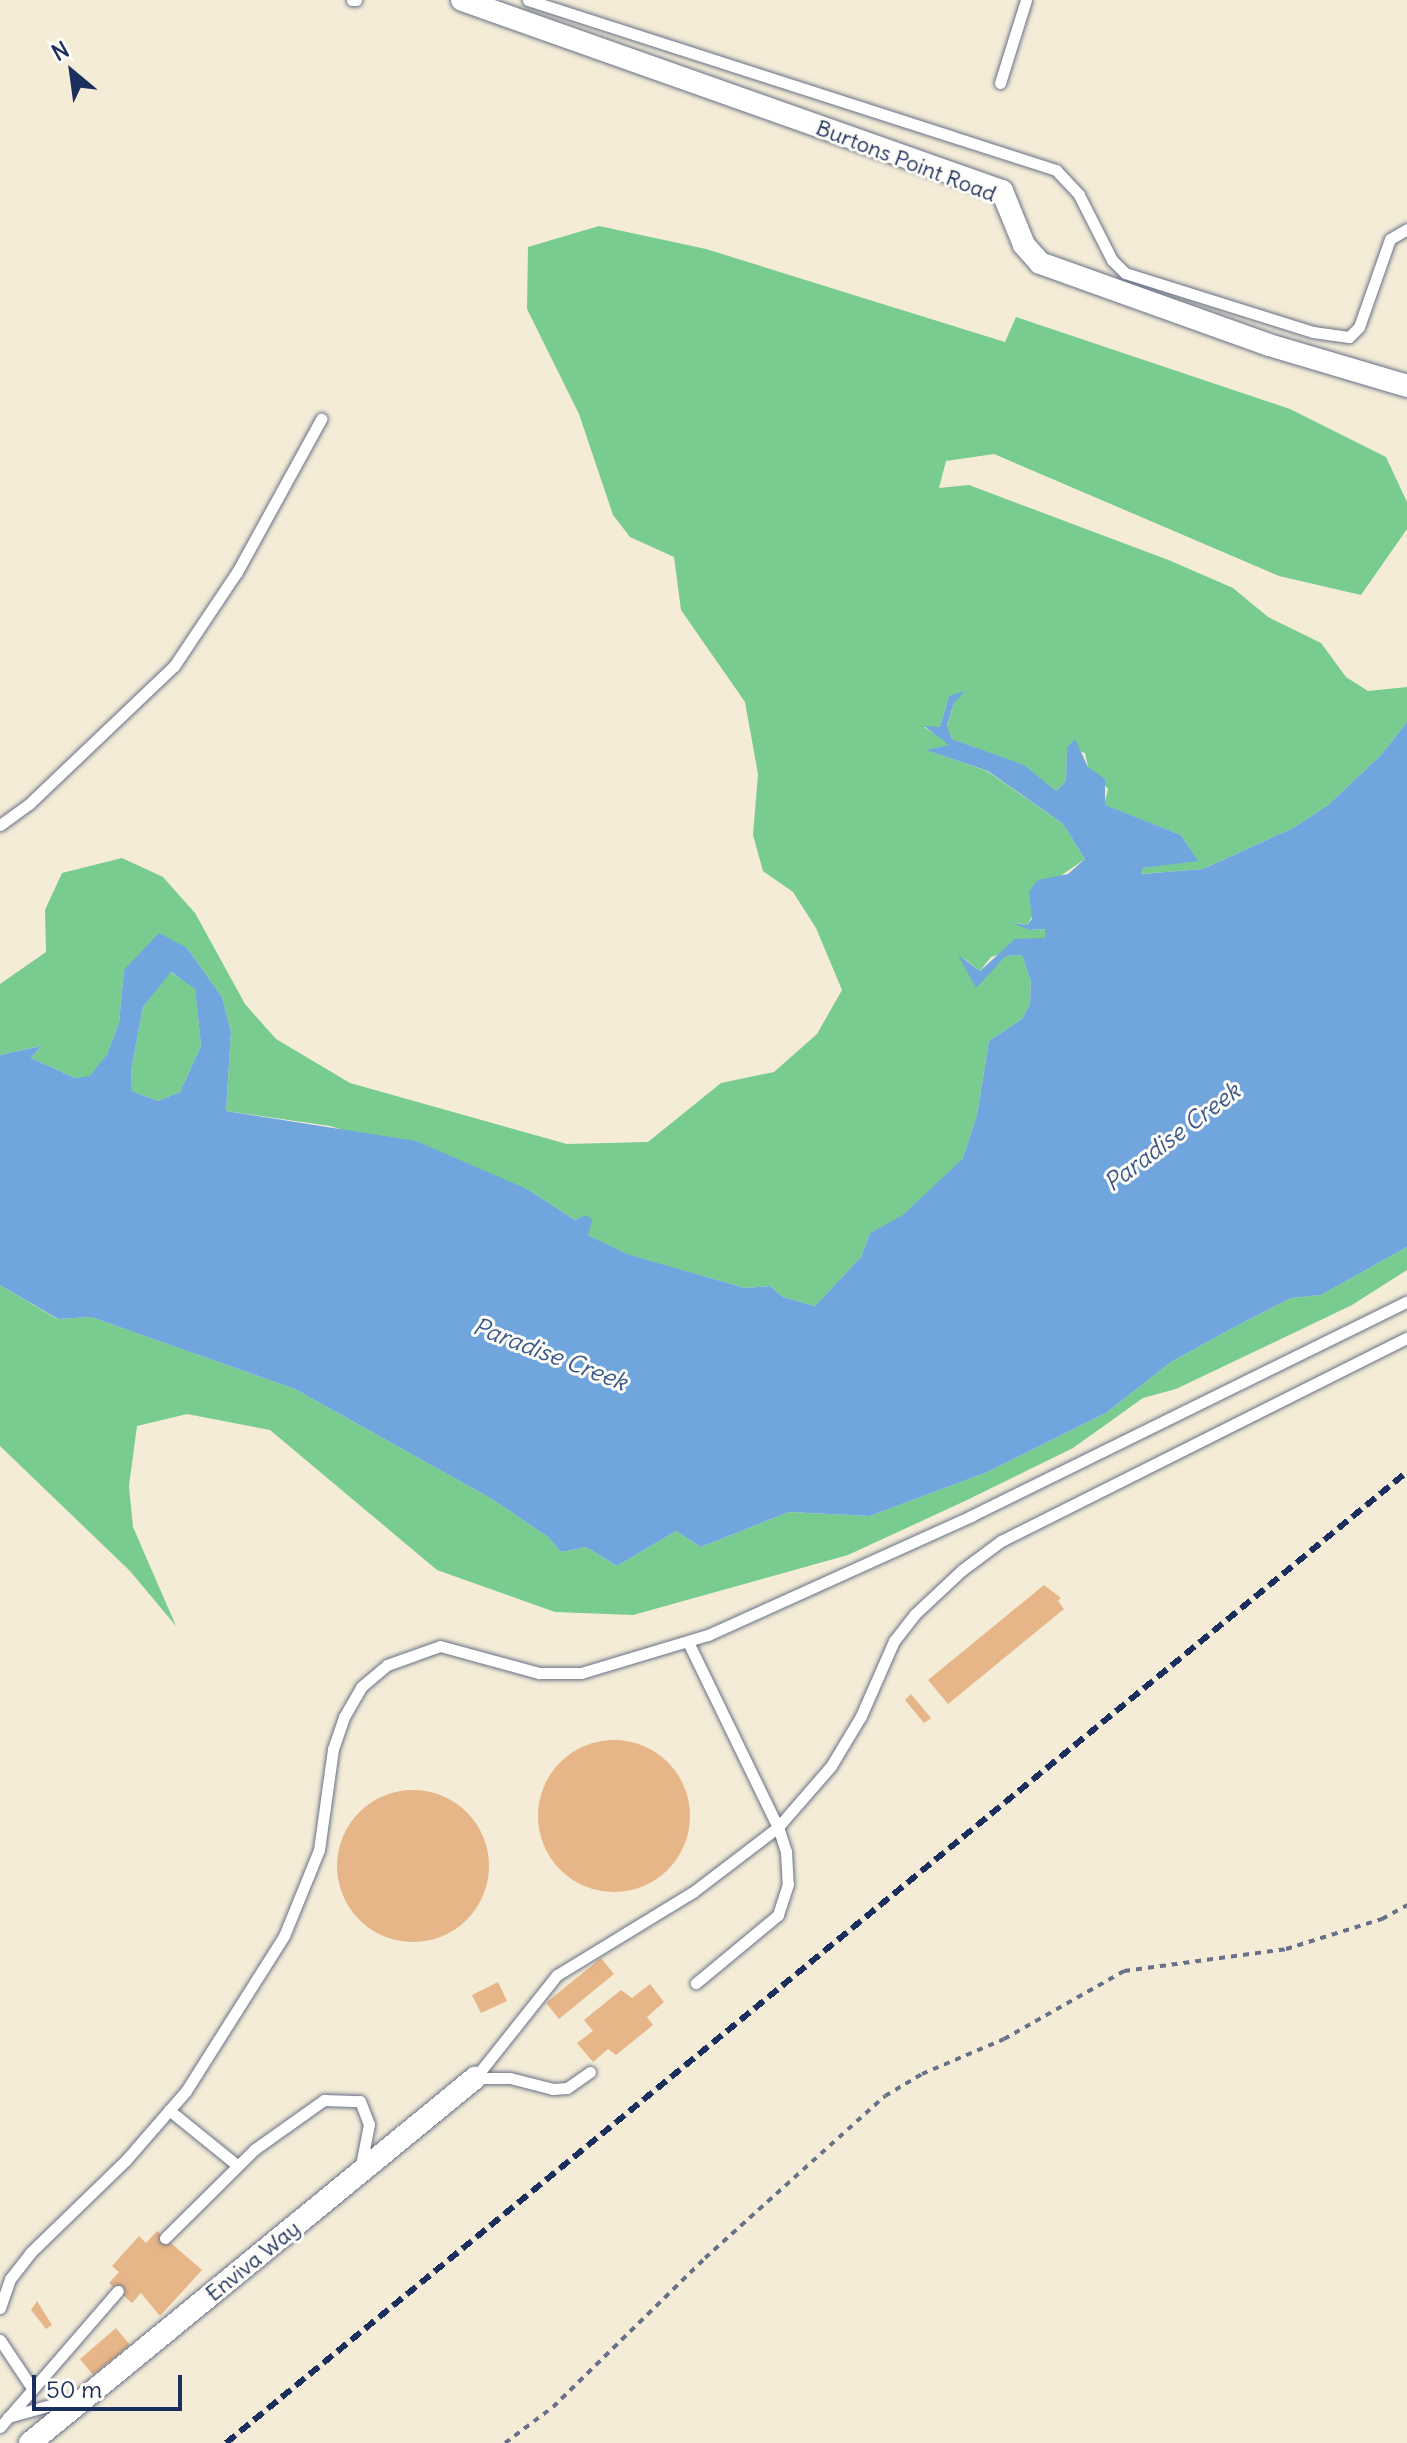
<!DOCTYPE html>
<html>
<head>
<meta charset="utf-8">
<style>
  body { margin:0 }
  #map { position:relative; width:1407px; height:2443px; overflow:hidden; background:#f4ecd7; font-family:Delius,sans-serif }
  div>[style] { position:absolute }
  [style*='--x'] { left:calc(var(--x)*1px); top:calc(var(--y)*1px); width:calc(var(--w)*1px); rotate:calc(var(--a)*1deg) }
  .green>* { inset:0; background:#78cc90 }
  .water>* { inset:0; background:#70a5dd }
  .building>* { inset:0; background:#e7b688 }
  .round { border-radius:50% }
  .path>* { height:4px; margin-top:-2px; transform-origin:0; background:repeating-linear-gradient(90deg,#677188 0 6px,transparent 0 12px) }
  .roads { filter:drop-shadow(0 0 2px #677188) drop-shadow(0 0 2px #677188) }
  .lane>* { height:11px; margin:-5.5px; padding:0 5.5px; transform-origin:5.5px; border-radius:5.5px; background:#fff }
  .street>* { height:22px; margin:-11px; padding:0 11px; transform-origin:11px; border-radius:11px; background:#fff }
  .rail>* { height:6px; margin-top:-3px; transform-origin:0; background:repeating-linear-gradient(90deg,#1b2f5e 0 12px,transparent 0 18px) }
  span { translate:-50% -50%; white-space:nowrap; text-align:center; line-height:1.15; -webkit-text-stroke:6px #fdfcf7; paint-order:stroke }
  .street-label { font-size:22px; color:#1b2f5e }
  .water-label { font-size:24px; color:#39588a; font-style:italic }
  .north { position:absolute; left:32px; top:32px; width:80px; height:80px; -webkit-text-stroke:6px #fdfcf7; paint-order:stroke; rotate:331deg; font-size:22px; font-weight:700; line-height:32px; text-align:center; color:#1b2f5e }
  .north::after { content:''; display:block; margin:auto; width:28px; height:36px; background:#1b2f5e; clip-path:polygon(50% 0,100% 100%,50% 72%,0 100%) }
  .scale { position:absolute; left:32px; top:2375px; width:150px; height:36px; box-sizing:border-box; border:4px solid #1b2f5e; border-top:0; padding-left:10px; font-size:24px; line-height:28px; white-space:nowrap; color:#1b2f5e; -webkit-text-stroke:6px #fdfcf7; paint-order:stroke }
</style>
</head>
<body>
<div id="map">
  <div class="green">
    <i style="clip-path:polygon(599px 226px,706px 249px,1005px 342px,1016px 317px,1290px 409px,1386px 457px,1407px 502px,1407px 529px,1361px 595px,1279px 576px,994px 454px,946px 461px,939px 488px,969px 485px,1171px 561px,1233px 588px,1268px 617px,1321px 643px,1346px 677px,1368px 691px,1407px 687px,1407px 722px,1381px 755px,1328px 805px,1293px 828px,1203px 869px,1141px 874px,1143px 868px,1197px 860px,1181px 835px,1104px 805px,1108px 789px,1088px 767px,1085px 753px,1067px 748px,1066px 781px,1056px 791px,1023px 765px,952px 739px,947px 727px,954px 703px,949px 696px,940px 727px,924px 727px,951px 745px,927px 750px,987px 771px,1063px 824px,1085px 859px,1056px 879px,1027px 925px,1016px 923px,1029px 930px,1046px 929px,1045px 939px,991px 957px,980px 971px,961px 956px,985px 977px,1006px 956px,1022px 955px,1031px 982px,1030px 1004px,1022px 1019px,989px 1041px,977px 1115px,963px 1158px,903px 1216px,870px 1233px,861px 1257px,815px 1306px,783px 1297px,770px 1286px,745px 1288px,626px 1254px,588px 1235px,587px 1216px,575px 1220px,527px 1189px,480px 1173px,330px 1126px,226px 1111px,231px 1032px,222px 997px,187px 948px,124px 970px,119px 1023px,107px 1054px,90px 1077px,75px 1078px,31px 1058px,41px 1046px,0 1055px,0 984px,46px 952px,45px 910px,62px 873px,122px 858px,163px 877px,195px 913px,245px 1004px,276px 1039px,350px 1083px,567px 1144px,648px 1142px,721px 1083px,774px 1072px,817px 1034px,842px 990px,816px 928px,793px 892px,763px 871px,753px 835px,758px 774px,745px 702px,681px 610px,674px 557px,630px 537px,613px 515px,579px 414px,527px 309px,528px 247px)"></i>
    <i style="clip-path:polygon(170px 972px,195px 988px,201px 1046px,180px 1092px,158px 1101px,132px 1091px,131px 1071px,143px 1007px)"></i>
    <i style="clip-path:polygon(1407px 1247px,1407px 1270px,1352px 1305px,1176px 1389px,1143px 1398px,1073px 1448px,965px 1501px,848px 1555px,633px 1615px,555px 1612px,437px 1570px,270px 1430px,187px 1414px,137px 1426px,129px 1486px,133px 1527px,176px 1626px,130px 1571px,0 1446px,0 1285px,57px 1319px,91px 1317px,295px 1389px,492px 1499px,548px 1537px,561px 1552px,586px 1547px,617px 1566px,676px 1531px,701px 1547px,789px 1512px,870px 1516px,985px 1473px,1106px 1413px,1171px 1362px,1227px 1331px,1291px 1298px,1321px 1295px)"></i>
  </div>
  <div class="water">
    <i style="clip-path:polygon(evenodd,965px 691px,954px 703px,947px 726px,952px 739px,1024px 765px,1056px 791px,1066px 781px,1067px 748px,1075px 739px,1088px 767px,1105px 779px,1105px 805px,1181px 835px,1198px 861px,1143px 868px,1141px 874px,1203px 869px,1293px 828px,1328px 805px,1381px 755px,1407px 722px,1407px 1247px,1321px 1295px,1291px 1298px,1227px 1331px,1171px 1362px,1106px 1413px,985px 1473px,870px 1516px,789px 1512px,701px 1547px,676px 1531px,617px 1566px,586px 1547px,561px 1552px,548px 1537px,492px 1499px,295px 1389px,91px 1317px,58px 1319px,0 1285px,0 1055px,41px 1046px,31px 1058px,75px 1078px,90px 1076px,107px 1054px,119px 1023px,124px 970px,159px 933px,187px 948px,222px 997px,231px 1032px,226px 1111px,416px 1141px,527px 1189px,575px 1220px,587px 1215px,592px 1221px,588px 1235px,627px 1254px,745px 1288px,770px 1286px,783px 1297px,815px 1306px,861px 1257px,870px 1233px,903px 1215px,963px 1158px,977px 1115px,989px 1041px,1022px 1019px,1030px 1004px,1031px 982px,1022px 955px,1006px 956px,976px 988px,958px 955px,980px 971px,1015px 939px,1045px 938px,1045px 929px,1029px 930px,1013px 923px,1027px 925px,1032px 919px,1029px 891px,1038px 880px,1068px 874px,1085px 859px,1063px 824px,988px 771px,926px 750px,949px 745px,924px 726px,940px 727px,949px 696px,965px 691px,171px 972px,195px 989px,201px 1046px,180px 1092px,158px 1101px,132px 1091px,131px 1071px,143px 1007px,171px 972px)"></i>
  </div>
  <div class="building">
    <i style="clip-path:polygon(1044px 1585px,1061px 1598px,1058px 1601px,1064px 1609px,948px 1704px,928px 1680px)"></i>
    <i style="clip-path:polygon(911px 1694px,931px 1718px,924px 1723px,905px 1700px)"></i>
    <i class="round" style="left:538px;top:1740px;width:152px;height:152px"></i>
    <i class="round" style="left:337px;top:1790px;width:152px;height:152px"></i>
    <i style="clip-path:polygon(601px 1958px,614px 1974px,559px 2019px,546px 2003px)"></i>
    <i style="clip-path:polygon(498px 1982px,507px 2001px,481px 2013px,472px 1995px)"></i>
    <i style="clip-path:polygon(650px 1984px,664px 2002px,647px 2017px,653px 2025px,616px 2055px,608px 2049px,593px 2062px,577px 2043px,593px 2031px,584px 2020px,621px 1990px,632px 1998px)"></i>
    <i style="clip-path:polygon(157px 2231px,202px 2270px,160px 2316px,141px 2293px,132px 2303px,109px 2283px,119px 2272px,112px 2266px,139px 2236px,146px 2243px)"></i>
    <i style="clip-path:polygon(37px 2301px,52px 2325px,46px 2329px,31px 2310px)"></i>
    <i style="clip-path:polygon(116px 2328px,130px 2345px,93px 2375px,80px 2359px)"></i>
  </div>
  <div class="path">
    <i style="--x:505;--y:2443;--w:60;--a:-36.9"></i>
    <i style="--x:553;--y:2407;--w:213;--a:-44.4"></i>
    <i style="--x:705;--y:2258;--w:242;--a:-42"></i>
    <i style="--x:885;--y:2096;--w:43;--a:-30.7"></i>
    <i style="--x:922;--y:2074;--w:89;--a:-23.1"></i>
    <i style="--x:1004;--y:2039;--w:138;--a:-29.5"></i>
    <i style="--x:1124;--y:1971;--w:163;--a:-7.7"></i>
    <i style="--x:1286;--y:1949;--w:101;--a:-17.4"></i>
    <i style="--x:1382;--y:1919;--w:29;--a:-29"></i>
  </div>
  <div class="roads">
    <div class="lane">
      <i style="--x:352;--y:0;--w:4;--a:0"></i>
      <i style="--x:528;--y:0;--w:555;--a:17.85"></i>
      <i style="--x:1056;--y:170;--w:34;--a:47"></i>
      <i style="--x:1079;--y:195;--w:73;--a:63.1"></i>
      <i style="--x:1112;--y:260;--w:18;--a:45"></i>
      <i style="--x:1125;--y:273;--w:197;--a:17.4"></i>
      <i style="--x:1313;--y:332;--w:36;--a:8"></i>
      <i style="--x:1349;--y:337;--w:14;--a:-45"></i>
      <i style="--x:1359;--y:327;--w:93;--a:-70.6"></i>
      <i style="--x:1390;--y:239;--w:20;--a:-30"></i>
      <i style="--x:1000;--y:83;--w:87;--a:-72.6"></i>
      <i style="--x:0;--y:825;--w:36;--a:-36"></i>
      <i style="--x:29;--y:804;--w:200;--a:-43.6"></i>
      <i style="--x:174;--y:666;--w:113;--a:-56.2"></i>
      <i style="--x:237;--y:572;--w:175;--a:-61.2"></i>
      <i style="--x:688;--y:1642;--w:206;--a:64.1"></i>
      <i style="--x:778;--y:1827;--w:25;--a:72"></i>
      <i style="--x:786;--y:1851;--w:33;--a:87"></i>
      <i style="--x:788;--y:1884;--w:33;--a:108"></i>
      <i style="--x:778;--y:1915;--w:107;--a:140.3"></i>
      <i style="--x:475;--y:2078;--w:132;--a:-51.5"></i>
      <i style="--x:557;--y:1975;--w:159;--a:-31.4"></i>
      <i style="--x:693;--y:1892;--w:107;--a:-37.4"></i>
      <i style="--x:778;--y:1827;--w:81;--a:-49"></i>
      <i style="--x:831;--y:1766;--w:58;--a:-59"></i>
      <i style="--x:861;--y:1716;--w:82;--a:-66.3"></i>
      <i style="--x:894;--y:1641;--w:34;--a:-52"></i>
      <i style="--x:915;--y:1614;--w:64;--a:-43.1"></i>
      <i style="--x:962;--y:1570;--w:49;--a:-36.6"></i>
      <i style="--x:1001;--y:1541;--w:454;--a:-26.6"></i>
      <i style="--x:475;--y:2078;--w:35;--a:0"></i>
      <i style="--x:510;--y:2078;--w:44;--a:14.3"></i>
      <i style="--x:553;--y:2089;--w:14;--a:-4"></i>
      <i style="--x:567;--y:2088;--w:28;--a:-35"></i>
      <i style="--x:169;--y:2110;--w:87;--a:39"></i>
      <i style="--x:165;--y:2238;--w:127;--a:-44.7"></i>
      <i style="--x:255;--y:2149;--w:85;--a:-35.4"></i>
      <i style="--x:324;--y:2100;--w:36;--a:2"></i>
      <i style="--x:360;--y:2101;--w:25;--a:69"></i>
      <i style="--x:369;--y:2124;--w:42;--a:101"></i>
      <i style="--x:0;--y:2308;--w:31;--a:-71"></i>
      <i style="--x:10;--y:2279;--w:33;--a:-52"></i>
      <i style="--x:30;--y:2253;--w:134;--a:-44.1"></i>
      <i style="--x:126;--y:2160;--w:91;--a:-49"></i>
      <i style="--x:186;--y:2091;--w:183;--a:-57.7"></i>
      <i style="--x:284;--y:1936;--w:93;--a:-67.9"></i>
      <i style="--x:319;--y:1850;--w:102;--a:-82.1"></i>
      <i style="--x:333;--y:1749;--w:34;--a:-71"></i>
      <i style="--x:344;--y:1717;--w:34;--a:-60"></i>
      <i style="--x:361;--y:1687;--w:34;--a:-40"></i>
      <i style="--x:387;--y:1665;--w:56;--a:-19.7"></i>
      <i style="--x:440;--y:1646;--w:103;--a:15.3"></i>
      <i style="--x:539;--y:1673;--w:42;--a:0"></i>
      <i style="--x:581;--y:1673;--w:133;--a:-16.7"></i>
      <i style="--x:708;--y:1635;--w:289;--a:-24.3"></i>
      <i style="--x:971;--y:1516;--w:486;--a:-26.2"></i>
      <i style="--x:0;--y:2340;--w:58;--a:56.3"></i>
      <i style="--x:8;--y:2417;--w:66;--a:-15.7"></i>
      <i style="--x:0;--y:2427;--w:180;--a:-49.1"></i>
    </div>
    <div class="street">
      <i style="--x:462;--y:0;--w:573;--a:19.48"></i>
      <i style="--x:1002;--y:191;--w:58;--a:67.8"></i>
      <i style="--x:1024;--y:245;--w:24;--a:48"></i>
      <i style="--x:1040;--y:263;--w:243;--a:19.7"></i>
      <i style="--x:1269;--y:345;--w:144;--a:16.5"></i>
      <i style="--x:30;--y:2443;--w:576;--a:-39.36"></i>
    </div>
  </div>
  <div class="rail">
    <i style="--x:226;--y:2443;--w:1529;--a:-39.43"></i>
  </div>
  <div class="street-label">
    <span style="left:906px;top:161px;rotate:21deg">Burtons Point Road</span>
    <span style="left:253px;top:2261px;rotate:-39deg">Enviva Way</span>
  </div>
  <div class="water-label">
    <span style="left:1172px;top:1137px;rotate:-37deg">Paradise Creek</span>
    <span style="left:550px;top:1354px;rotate:21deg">Paradise Creek</span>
  </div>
  <div class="north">N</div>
  <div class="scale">50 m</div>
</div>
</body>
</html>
